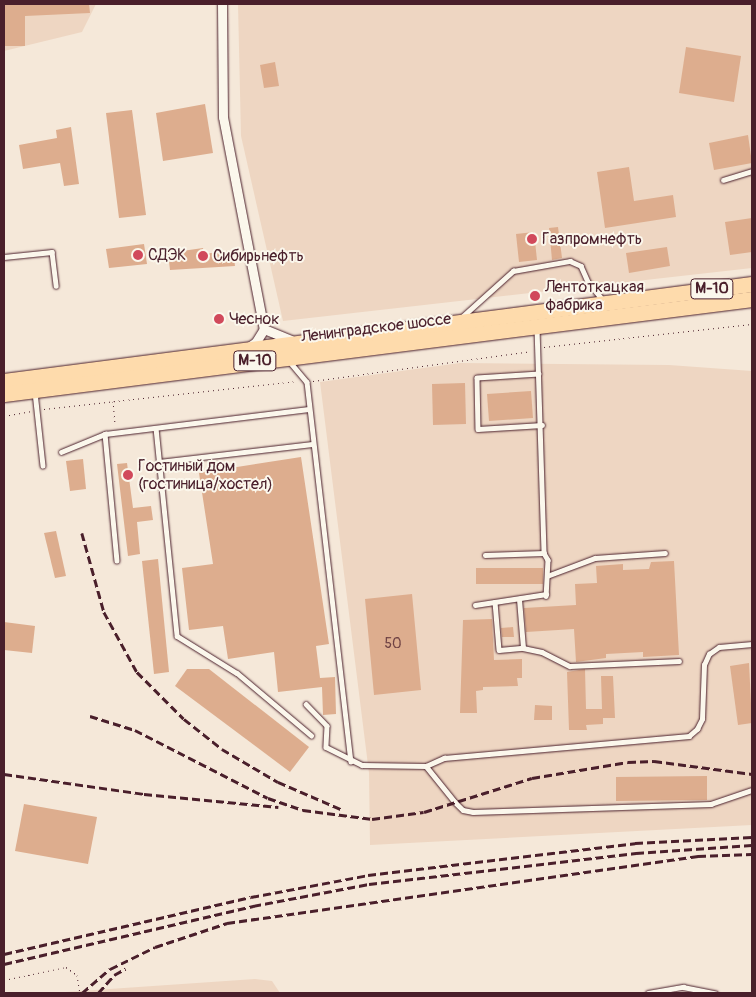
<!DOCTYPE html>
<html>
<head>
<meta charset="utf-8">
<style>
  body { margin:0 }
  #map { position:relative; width:756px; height:997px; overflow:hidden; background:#f5e8d9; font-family:Pangolin,sans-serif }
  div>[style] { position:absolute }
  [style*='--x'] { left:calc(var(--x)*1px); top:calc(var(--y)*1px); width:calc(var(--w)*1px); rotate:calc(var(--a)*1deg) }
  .built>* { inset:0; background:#eed6c2 }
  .building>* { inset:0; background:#ddad8e }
  .path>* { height:1px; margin-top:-0.5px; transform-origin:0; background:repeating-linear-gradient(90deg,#4a1f2b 0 1px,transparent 0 5px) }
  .roads { filter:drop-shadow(0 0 1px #4a1f2b) drop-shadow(0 0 1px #4a1f2b) }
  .lane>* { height:4.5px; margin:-2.25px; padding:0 2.25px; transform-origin:2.25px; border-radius:2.25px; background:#fbf7ec }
  .street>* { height:9px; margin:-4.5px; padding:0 4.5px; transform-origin:4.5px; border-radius:4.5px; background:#fbf7ec }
  .highway>* { height:15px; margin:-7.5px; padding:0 7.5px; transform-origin:7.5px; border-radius:7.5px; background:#fedbac }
  .rail>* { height:2.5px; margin-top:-1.25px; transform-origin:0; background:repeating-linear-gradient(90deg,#4a1f2b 0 8px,transparent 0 12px) }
  .dots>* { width:14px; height:14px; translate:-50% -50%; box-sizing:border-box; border:2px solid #fbf7ec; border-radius:50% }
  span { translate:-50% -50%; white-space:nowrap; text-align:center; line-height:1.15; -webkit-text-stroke:4px #fbf7ec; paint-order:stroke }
  .number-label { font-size:14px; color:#6f4244 }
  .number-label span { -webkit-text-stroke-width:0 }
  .shield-label span { padding:1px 4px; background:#fbf7ec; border:1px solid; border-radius:4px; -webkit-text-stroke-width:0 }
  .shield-label { font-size:15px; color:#4a1f2b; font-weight:700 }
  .poi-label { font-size:16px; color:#4a1f2b }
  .left { translate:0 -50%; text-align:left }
  .street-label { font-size:16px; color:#4a1f2b }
  .frame { position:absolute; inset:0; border:5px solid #4a1f2b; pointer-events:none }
</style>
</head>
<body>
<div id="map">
  <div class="built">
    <i style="clip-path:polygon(4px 4px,96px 4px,82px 32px,4px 51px)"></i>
    <i style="clip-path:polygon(238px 4px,752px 5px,752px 268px,283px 321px,241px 136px)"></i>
    <i style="clip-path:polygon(460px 363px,669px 365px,752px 371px,752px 825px,370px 845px,369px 773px,320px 382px)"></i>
    <i style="clip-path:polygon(255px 979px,272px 981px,280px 993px,51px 993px)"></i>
  </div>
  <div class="building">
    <i style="clip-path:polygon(4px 4px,89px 4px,90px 13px,25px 16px,25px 46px,4px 46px)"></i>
    <i style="clip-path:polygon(686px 47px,741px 56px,734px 102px,679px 93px)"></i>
    <i style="clip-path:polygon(275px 62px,279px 86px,264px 88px,260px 65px)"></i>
    <i style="clip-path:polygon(205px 104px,213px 153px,163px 161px,156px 113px)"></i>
    <i style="clip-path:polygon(132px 110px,146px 215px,119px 218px,106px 113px)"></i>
    <i style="clip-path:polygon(71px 127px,79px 184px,64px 186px,60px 163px,23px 169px,19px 145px,57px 138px,56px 130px)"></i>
    <i style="clip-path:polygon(748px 135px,752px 163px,714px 170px,709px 143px)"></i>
    <i style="clip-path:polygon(629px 167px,634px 201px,673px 195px,676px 217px,605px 228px,597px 172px)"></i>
    <i style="clip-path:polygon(752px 218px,752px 252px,730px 255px,725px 222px)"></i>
    <i style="clip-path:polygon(558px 227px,562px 258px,552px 260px,549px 228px)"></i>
    <i style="clip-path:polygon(534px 232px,537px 260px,519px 262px,516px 234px)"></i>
    <i style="clip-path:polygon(144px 244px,147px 264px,109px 268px,106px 249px)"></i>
    <i style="clip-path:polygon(667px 247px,670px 266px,629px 273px,626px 253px)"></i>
    <i style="clip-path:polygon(203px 248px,204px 254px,233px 250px,235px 266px,170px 270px,168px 253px)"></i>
    <i style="clip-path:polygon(465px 383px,466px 424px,433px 425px,432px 384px)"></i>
    <i style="clip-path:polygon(531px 391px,533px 418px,489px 421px,487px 394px)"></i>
    <i style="clip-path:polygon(301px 457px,329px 644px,316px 646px,320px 678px,335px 677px,336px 714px,323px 715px,322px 687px,278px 692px,274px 652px,228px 659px,223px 626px,189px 630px,182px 568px,213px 564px,199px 473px)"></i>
    <i style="clip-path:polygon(83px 459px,86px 489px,70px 491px,66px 461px)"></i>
    <i style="clip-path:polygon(127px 463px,133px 508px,151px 506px,153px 520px,137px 522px,140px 554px,128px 556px,117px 464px)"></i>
    <i style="clip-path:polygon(56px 531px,66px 576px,55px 578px,44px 533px)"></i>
    <i style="clip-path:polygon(158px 559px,169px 672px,154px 674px,142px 561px)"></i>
    <i style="clip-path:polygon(674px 561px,679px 655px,643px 657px,643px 652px,606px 654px,606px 658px,576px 662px,574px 629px,526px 632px,524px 608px,576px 605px,575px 584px,597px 583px,596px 566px,623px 564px,623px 570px,649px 569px,651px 562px)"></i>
    <i style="clip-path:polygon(476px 568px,543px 568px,543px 584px,476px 584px)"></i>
    <i style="clip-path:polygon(412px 594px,421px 690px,374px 695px,365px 599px)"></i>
    <i style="clip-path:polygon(492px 619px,494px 660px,522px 659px,522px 678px,517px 678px,518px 686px,483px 687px,483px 690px,476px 691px,477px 713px,460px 713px,463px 620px)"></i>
    <i style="clip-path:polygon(4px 622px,35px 626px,32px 653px,4px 650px)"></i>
    <i style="clip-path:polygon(513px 627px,514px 637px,502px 637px,501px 628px)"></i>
    <i style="clip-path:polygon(749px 663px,752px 723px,738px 725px,730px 666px)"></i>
    <i style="clip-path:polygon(187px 669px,209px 669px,309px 747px,290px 772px,175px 686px)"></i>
    <i style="clip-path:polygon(585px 669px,586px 709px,602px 709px,601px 676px,613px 676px,615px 718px,603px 718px,603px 724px,586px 725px,587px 730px,569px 730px,567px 672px)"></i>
    <i style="clip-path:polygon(535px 705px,552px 706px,552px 720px,534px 720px)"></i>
    <i style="clip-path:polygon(707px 776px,707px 800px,616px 801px,616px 777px)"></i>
    <i style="clip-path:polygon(24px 804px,97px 817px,88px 864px,15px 851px)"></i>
  </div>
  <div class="path">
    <i style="--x:544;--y:347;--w:209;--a:-6.3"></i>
    <i style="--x:313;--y:381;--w:220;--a:-7.8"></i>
    <i style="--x:113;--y:401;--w:24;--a:85"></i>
    <i style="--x:44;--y:409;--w:254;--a:-6.3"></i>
    <i style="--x:4;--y:416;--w:27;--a:-10"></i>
    <i style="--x:4;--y:980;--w:63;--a:-11.8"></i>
    <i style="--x:66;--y:967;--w:14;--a:36"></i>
    <i style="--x:77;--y:975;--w:18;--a:81"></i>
  </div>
  <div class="roads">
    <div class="lane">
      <i style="--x:723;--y:180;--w:30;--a:-17"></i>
      <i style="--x:4;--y:257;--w:48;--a:-5.9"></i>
      <i style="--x:52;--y:252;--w:34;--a:83"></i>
      <i style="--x:462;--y:317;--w:69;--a:-42"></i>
      <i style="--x:513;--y:271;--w:58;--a:-10"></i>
      <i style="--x:570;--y:261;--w:12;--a:24"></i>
      <i style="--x:581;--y:266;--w:17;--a:66"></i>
      <i style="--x:588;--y:282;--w:23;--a:50"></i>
      <i style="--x:537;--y:328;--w:225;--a:88.2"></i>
      <i style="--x:544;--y:553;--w:8;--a:60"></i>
      <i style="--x:548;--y:560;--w:36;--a:93"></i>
      <i style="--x:290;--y:362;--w:26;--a:50"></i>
      <i style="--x:307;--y:382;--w:382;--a:83.4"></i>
      <i style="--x:539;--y:374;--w:62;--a:176.3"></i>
      <i style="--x:477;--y:378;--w:51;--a:88.9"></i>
      <i style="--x:478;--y:429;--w:64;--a:-3.6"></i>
      <i style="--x:35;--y:392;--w:74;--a:83.8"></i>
      <i style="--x:156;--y:428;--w:209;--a:84.2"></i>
      <i style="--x:177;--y:636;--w:70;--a:31.7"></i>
      <i style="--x:237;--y:673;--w:97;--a:40"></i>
      <i style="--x:105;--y:434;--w:127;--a:84.6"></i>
      <i style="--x:61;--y:452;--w:48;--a:-22.2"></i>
      <i style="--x:105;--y:434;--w:205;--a:-7"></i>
      <i style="--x:159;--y:462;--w:154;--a:-6.7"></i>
      <i style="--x:485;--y:555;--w:59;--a:-1.9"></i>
      <i style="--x:547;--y:576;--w:51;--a:-20.6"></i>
      <i style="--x:595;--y:558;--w:70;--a:-4.1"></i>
      <i style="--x:495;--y:602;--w:48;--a:85.2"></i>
      <i style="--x:499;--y:650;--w:24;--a:-5"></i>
      <i style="--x:523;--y:648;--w:49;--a:-94.7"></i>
      <i style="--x:475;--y:605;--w:72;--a:-8.8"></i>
      <i style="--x:523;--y:648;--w:19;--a:12"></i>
      <i style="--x:542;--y:652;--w:31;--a:27"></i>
      <i style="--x:570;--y:666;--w:109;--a:-2.6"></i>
      <i style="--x:306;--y:704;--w:30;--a:46"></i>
      <i style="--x:327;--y:726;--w:21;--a:93"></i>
      <i style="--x:326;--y:747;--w:40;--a:26.6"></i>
      <i style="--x:362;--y:765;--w:64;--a:0.9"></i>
      <i style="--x:426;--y:766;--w:20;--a:-24"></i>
      <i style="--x:444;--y:758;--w:246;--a:-5.1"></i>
      <i style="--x:689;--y:736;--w:11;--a:-41"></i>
      <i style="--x:697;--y:729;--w:11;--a:-63"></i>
      <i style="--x:702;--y:719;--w:54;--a:-87.9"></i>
      <i style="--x:704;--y:665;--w:12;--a:-66"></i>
      <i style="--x:709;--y:654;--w:12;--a:-35"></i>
      <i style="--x:719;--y:647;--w:33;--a:-5"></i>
      <i style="--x:426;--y:766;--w:46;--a:51.1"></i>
      <i style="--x:455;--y:802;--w:11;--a:45"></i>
      <i style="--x:463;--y:810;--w:10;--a:11"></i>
      <i style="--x:473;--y:812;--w:238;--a:-1.9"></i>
      <i style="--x:711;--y:804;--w:43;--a:-18.9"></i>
      <i style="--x:648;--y:993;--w:36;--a:-10"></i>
      <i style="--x:683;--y:987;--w:33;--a:11"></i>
    </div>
    <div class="street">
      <i style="--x:222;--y:4;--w:113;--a:89.5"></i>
      <i style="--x:223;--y:117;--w:216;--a:79.1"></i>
      <i style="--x:264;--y:329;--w:15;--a:122"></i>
      <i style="--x:256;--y:342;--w:11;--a:146"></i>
      <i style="--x:264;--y:329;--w:29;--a:22"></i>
    </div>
    <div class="highway">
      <i style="--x:4;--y:381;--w:754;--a:-7.39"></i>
      <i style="--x:4;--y:394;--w:754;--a:-7.24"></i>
    </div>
  </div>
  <div class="rail">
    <i style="--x:82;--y:533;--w:82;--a:74.4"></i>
    <i style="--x:104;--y:612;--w:68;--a:61.2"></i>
    <i style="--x:137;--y:672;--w:66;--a:45"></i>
    <i style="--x:184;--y:719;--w:48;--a:38.3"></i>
    <i style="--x:222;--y:749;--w:65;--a:30.5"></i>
    <i style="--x:278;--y:782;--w:71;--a:23.3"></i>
    <i style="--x:90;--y:716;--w:47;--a:17.3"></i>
    <i style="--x:135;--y:730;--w:149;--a:27.1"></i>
    <i style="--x:268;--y:798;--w:37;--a:19"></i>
    <i style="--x:303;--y:810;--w:70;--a:7.4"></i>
    <i style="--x:372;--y:819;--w:52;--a:-7.7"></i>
    <i style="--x:424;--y:812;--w:113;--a:-17.5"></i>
    <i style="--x:532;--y:778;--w:97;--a:-9.5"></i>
    <i style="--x:628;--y:762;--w:26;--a:-2"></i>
    <i style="--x:654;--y:761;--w:99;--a:7.6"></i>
    <i style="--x:4;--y:774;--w:141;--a:8.1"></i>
    <i style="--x:144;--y:794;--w:135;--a:5.5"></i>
    <i style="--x:4;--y:954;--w:253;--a:-13"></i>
    <i style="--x:251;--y:897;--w:119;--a:-10.6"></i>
    <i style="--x:368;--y:875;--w:269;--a:-6.8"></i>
    <i style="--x:635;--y:843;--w:117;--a:-2.9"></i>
    <i style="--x:4;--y:964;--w:256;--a:-13.1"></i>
    <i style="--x:253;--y:906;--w:118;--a:-10.7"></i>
    <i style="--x:369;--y:884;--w:269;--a:-6.6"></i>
    <i style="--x:636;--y:853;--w:116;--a:-3.9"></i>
    <i style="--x:82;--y:993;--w:37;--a:-41"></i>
    <i style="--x:110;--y:969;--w:50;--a:-26.1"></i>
    <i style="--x:155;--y:947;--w:76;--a:-18.4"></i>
    <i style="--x:227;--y:923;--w:476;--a:-8.1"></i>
    <i style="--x:698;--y:856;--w:54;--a:-2.1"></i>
    <i style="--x:98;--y:993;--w:24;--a:-48"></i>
    <i style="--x:114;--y:975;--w:13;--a:-29"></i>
  </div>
  <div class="dots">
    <i style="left:532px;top:239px;background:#d1495b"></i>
    <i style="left:138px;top:255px;background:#d1495b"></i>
    <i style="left:203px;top:256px;background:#d1495b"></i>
    <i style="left:535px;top:296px;background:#d1495b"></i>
    <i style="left:219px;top:319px;background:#d1495b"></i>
    <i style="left:128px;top:475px;background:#d1495b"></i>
  </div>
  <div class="number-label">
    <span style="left:393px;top:644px">50</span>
  </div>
  <div class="shield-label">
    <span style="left:712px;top:289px">М-10</span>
    <span style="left:255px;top:361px">М-10</span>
  </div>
  <div class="poi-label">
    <span class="left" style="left:542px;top:239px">Газпромнефть</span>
    <span class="left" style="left:148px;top:255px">СДЭК</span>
    <span class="left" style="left:213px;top:256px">Сибирьнефть</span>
    <span class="left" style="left:545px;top:296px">Лентоткацкая<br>фабрика</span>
    <span class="left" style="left:229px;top:319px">Чеснок</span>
    <span class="left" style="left:138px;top:475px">Гостиный дом<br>(гостиница/хостел)</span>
  </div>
  <div class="street-label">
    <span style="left:376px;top:328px;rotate:-7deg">Ленинградское шоссе</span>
  </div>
  <div class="frame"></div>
</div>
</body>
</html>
